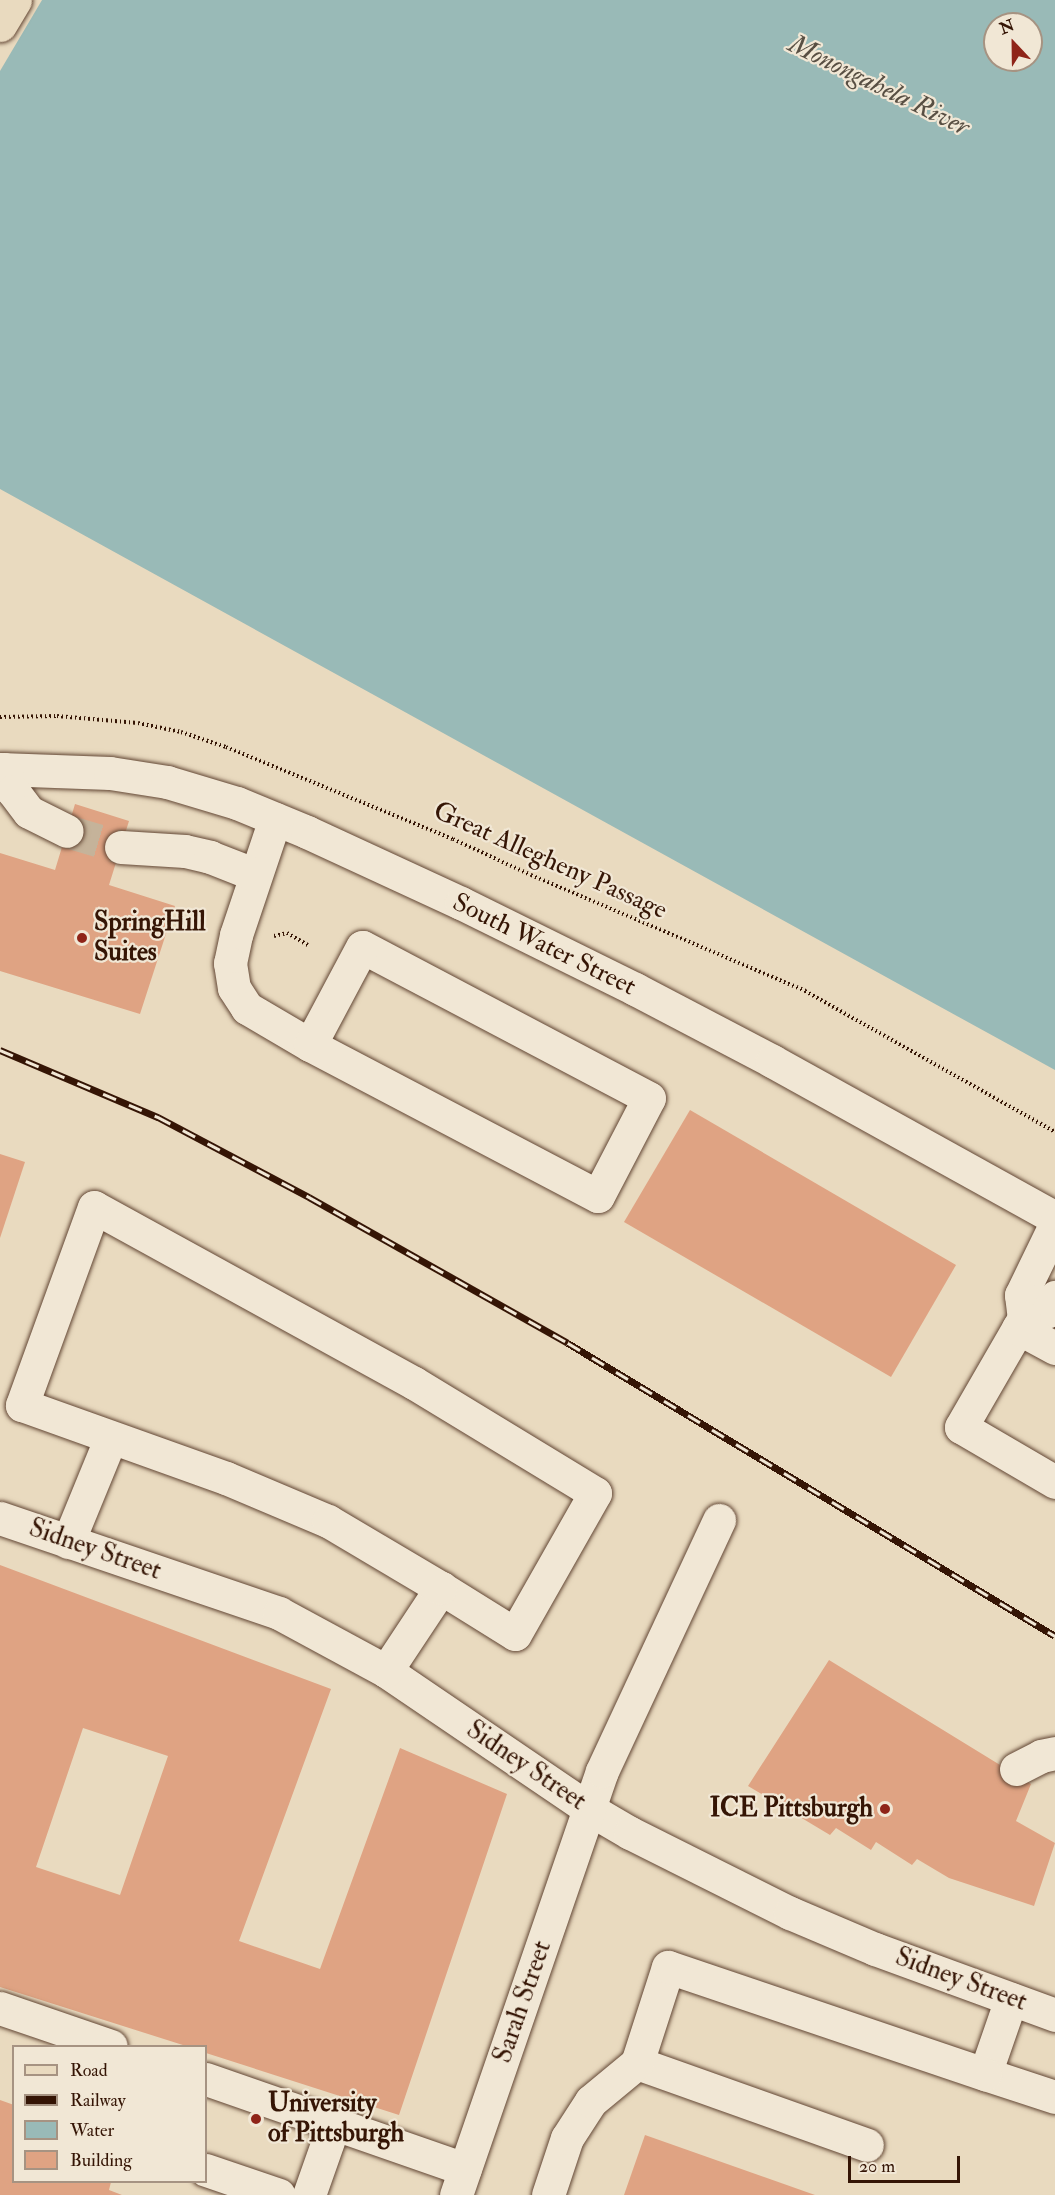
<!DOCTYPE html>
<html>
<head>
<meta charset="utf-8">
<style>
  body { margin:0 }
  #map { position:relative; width:1055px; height:2195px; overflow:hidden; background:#e9dabf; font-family:"IM FELL Double Pica",serif }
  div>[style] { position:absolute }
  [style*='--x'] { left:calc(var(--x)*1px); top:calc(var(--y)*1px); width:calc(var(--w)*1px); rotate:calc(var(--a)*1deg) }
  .water>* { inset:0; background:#99bab7 }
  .pier>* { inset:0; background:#e9dabf }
  .building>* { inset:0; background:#dfa383 }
  .minor-tunnel>* { height:33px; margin-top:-16.5px; transform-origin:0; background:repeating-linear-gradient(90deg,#c5b39a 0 33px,transparent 0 49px) }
  .path>* { height:4px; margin-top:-2px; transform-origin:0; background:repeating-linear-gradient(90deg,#351505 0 1.5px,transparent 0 4.5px) }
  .roads { filter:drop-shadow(0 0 2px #624634) drop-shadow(0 0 2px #624634) }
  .minor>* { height:33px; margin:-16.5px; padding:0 16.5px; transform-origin:16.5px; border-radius:16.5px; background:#f1e7d5 }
  .major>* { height:33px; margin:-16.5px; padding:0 16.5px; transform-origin:16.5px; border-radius:16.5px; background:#e9dabf }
  .rail>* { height:7px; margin-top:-3.5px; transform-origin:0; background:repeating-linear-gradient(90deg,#f1e7d5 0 14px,#351505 0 28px); box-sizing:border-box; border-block:2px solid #351505 }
  .dots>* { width:16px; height:16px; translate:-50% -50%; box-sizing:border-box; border:3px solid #f1e7d5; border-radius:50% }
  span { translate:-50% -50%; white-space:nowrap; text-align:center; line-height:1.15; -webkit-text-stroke:4.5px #f1e7d5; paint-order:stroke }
  .street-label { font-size:26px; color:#351505 }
  .poi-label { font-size:26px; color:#351505; font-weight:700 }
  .left { translate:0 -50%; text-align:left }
  .right { translate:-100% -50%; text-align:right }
  .water-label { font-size:27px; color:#584f43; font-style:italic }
  .legend { position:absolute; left:12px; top:2045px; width:195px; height:138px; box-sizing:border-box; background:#f1e7d5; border:2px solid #a69382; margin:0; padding:8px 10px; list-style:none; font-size:18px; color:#351505 }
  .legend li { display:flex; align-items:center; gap:12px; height:30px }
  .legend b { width:30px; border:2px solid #a69382 }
  .north { position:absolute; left:983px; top:12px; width:60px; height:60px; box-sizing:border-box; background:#f1e7d5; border:2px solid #a69382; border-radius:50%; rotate:338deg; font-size:16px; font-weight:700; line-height:24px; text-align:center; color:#351505 }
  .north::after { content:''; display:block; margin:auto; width:21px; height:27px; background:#8f2418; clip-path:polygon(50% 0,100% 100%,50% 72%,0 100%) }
  .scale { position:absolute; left:848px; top:2156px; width:112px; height:27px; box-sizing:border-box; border:3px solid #351505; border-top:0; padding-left:8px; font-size:18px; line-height:21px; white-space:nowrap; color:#351505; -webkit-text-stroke:4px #f1e7d5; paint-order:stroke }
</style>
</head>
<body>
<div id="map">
  <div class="water">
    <i style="clip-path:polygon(evenodd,0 0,1055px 0,1055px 1070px,0 489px,0 0,995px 24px,1031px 24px,1031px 60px,995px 60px,995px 24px)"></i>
  </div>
  <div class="pier">
    <i style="clip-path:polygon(0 0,42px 0,0 71px)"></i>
  </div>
  <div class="building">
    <i style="clip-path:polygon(75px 804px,129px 821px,109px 885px,175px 906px,140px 1014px,0 971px,0 853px,55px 870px)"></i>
    <i style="clip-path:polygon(690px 1110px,956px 1265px,891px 1377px,624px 1222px)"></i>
    <i style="clip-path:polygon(0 1154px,25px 1162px,0 1238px)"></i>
    <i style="clip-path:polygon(evenodd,0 1565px,331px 1689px,239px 1941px,320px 1969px,400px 1748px,507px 1794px,399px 2115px,206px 2053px,206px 2046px,186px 2046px,0 1987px,0 1565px,83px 1728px,168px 1756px,120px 1895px,36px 1867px,83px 1728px)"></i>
    <i style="clip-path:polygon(829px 1660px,1031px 1784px,1016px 1821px,1055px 1843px,1034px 1906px,949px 1878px,917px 1859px,912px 1865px,876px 1842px,871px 1850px,836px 1828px,830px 1835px,748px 1786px)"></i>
    <i style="clip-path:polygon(0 2100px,14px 2105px,14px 2182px,111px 2182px,109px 2190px,122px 2195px,0 2195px)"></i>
    <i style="clip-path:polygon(645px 2135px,815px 2195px,624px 2195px)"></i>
  </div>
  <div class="minor-tunnel">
    <i style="--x:67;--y:831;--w:56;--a:16.5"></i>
  </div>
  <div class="path">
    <i style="--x:0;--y:717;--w:57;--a:-1"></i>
    <i style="--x:57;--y:716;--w:81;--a:4.9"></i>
    <i style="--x:138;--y:723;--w:44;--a:11.8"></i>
    <i style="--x:181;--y:732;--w:47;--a:18.4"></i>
    <i style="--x:226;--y:747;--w:245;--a:22.1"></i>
    <i style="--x:453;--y:839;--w:86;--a:24.8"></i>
    <i style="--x:531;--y:875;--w:298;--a:22.9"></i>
    <i style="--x:805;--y:991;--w:287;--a:29.4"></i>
    <i style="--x:274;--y:936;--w:13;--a:-13"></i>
    <i style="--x:287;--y:933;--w:24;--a:30"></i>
  </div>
  <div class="roads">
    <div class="minor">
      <i style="--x:0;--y:769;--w:110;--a:2.1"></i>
      <i style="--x:110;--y:773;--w:58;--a:9"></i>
      <i style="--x:167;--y:782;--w:73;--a:16.7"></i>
      <i style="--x:237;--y:803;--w:76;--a:22.5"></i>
      <i style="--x:307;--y:832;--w:170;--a:24.8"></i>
      <i style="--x:461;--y:903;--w:194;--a:26.3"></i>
      <i style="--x:635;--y:989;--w:155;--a:27.7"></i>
      <i style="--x:772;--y:1061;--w:324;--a:29"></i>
      <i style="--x:4;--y:769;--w:24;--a:68"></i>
      <i style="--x:13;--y:791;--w:26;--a:53"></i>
      <i style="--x:29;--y:812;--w:42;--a:26.6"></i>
      <i style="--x:275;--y:819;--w:122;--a:108.6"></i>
      <i style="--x:236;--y:935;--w:29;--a:102"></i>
      <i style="--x:230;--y:963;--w:25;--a:81"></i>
      <i style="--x:234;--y:988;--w:24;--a:57"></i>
      <i style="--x:247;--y:1008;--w:73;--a:30.4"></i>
      <i style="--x:310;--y:1045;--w:325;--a:27.7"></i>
      <i style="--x:598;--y:1196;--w:110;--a:-62.5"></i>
      <i style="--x:649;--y:1098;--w:324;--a:-152.2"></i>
      <i style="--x:362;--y:947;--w:111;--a:118"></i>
      <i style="--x:121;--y:847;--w:64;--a:3.6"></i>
      <i style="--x:185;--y:851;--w:26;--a:13"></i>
      <i style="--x:210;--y:857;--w:49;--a:21.4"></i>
      <i style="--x:1055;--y:1225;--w:78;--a:115.9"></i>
      <i style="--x:1021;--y:1295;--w:23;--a:83"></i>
      <i style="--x:1024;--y:1318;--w:25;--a:-16"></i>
      <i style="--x:1048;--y:1311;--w:16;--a:-63"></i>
      <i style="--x:1024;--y:1318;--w:126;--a:120"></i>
      <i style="--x:961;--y:1427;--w:109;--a:30.3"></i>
      <i style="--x:1018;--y:1328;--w:42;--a:28.4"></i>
      <i style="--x:0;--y:1518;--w:295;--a:18.8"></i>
      <i style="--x:279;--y:1613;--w:122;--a:28.5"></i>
      <i style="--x:386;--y:1671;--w:245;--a:34.2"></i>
      <i style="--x:589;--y:1809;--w:48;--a:30.3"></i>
      <i style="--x:630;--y:1833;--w:179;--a:26.6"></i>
      <i style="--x:790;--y:1913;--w:92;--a:23"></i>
      <i style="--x:875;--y:1949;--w:192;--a:20.1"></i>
      <i style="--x:68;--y:1542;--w:113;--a:-67.7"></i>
      <i style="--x:386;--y:1671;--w:100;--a:-56.5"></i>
      <i style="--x:441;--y:1588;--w:87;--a:31.9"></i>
      <i style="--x:515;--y:1634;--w:162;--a:-60.4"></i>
      <i style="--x:595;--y:1493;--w:212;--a:-148.7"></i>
      <i style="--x:414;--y:1383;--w:365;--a:-151.2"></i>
      <i style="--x:94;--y:1207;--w:211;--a:110"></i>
      <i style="--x:22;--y:1405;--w:217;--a:19.7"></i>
      <i style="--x:226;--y:1478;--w:111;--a:22.9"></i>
      <i style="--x:328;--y:1521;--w:131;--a:30.7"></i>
      <i style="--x:1016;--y:1769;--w:28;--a:-27"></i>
      <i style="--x:1041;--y:1756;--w:14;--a:-12"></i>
      <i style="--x:1011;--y:1999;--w:79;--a:109.1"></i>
      <i style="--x:985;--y:2074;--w:74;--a:18.2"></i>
      <i style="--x:0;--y:2008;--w:117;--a:18.9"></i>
      <i style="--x:637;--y:2063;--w:244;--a:19.6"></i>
      <i style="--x:206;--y:2079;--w:274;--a:19.2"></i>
      <i style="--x:206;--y:2170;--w:77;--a:18.9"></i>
      <i style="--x:309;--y:2195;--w:75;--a:-70.6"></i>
      <i style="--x:456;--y:2195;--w:448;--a:-71"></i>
      <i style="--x:602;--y:1771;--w:277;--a:-65"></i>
      <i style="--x:548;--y:2195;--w:60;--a:-71.6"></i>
      <i style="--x:567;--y:2138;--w:44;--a:-57"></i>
      <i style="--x:591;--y:2101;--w:60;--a:-39.6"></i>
      <i style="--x:637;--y:2063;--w:101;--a:-72.1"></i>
      <i style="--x:668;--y:1967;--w:335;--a:18.7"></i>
    </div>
    <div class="major">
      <i style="--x:0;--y:25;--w:29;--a:-59"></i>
    </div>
  </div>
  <div class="rail">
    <i style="--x:0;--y:1050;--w:172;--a:23"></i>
    <i style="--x:158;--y:1117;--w:171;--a:27.9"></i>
    <i style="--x:309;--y:1197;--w:297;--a:29.4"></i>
    <i style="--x:568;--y:1343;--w:568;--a:31.03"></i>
  </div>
  <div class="dots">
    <i style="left:82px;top:938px;background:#8f2418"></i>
    <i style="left:885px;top:1809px;background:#8f2418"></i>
    <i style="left:256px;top:2119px;background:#8f2418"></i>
  </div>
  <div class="street-label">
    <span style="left:550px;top:861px;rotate:24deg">Great Allegheny Passage</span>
    <span style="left:544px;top:945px;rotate:26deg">South Water Street</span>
    <span style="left:95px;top:1550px;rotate:19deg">Sidney Street</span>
    <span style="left:526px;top:1766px;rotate:34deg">Sidney Street</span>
    <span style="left:961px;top:1980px;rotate:20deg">Sidney Street</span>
    <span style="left:523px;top:2002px;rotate:-71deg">Sarah Street</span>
  </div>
  <div class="poi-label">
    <span class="left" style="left:94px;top:938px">SpringHill<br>Suites</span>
    <span class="right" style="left:873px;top:1809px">ICE Pittsburgh</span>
    <span class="left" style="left:268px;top:2119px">University<br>of Pittsburgh</span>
  </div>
  <div class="water-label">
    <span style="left:879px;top:85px;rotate:26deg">Monongahela River</span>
  </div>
  <ul class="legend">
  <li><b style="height:8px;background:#e9dabf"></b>Road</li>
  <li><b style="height:8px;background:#351505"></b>Railway</li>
  <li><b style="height:16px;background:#99bab7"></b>Water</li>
  <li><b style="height:16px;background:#dfa383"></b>Building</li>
  </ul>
  <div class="north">N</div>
  <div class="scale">20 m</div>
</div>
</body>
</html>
